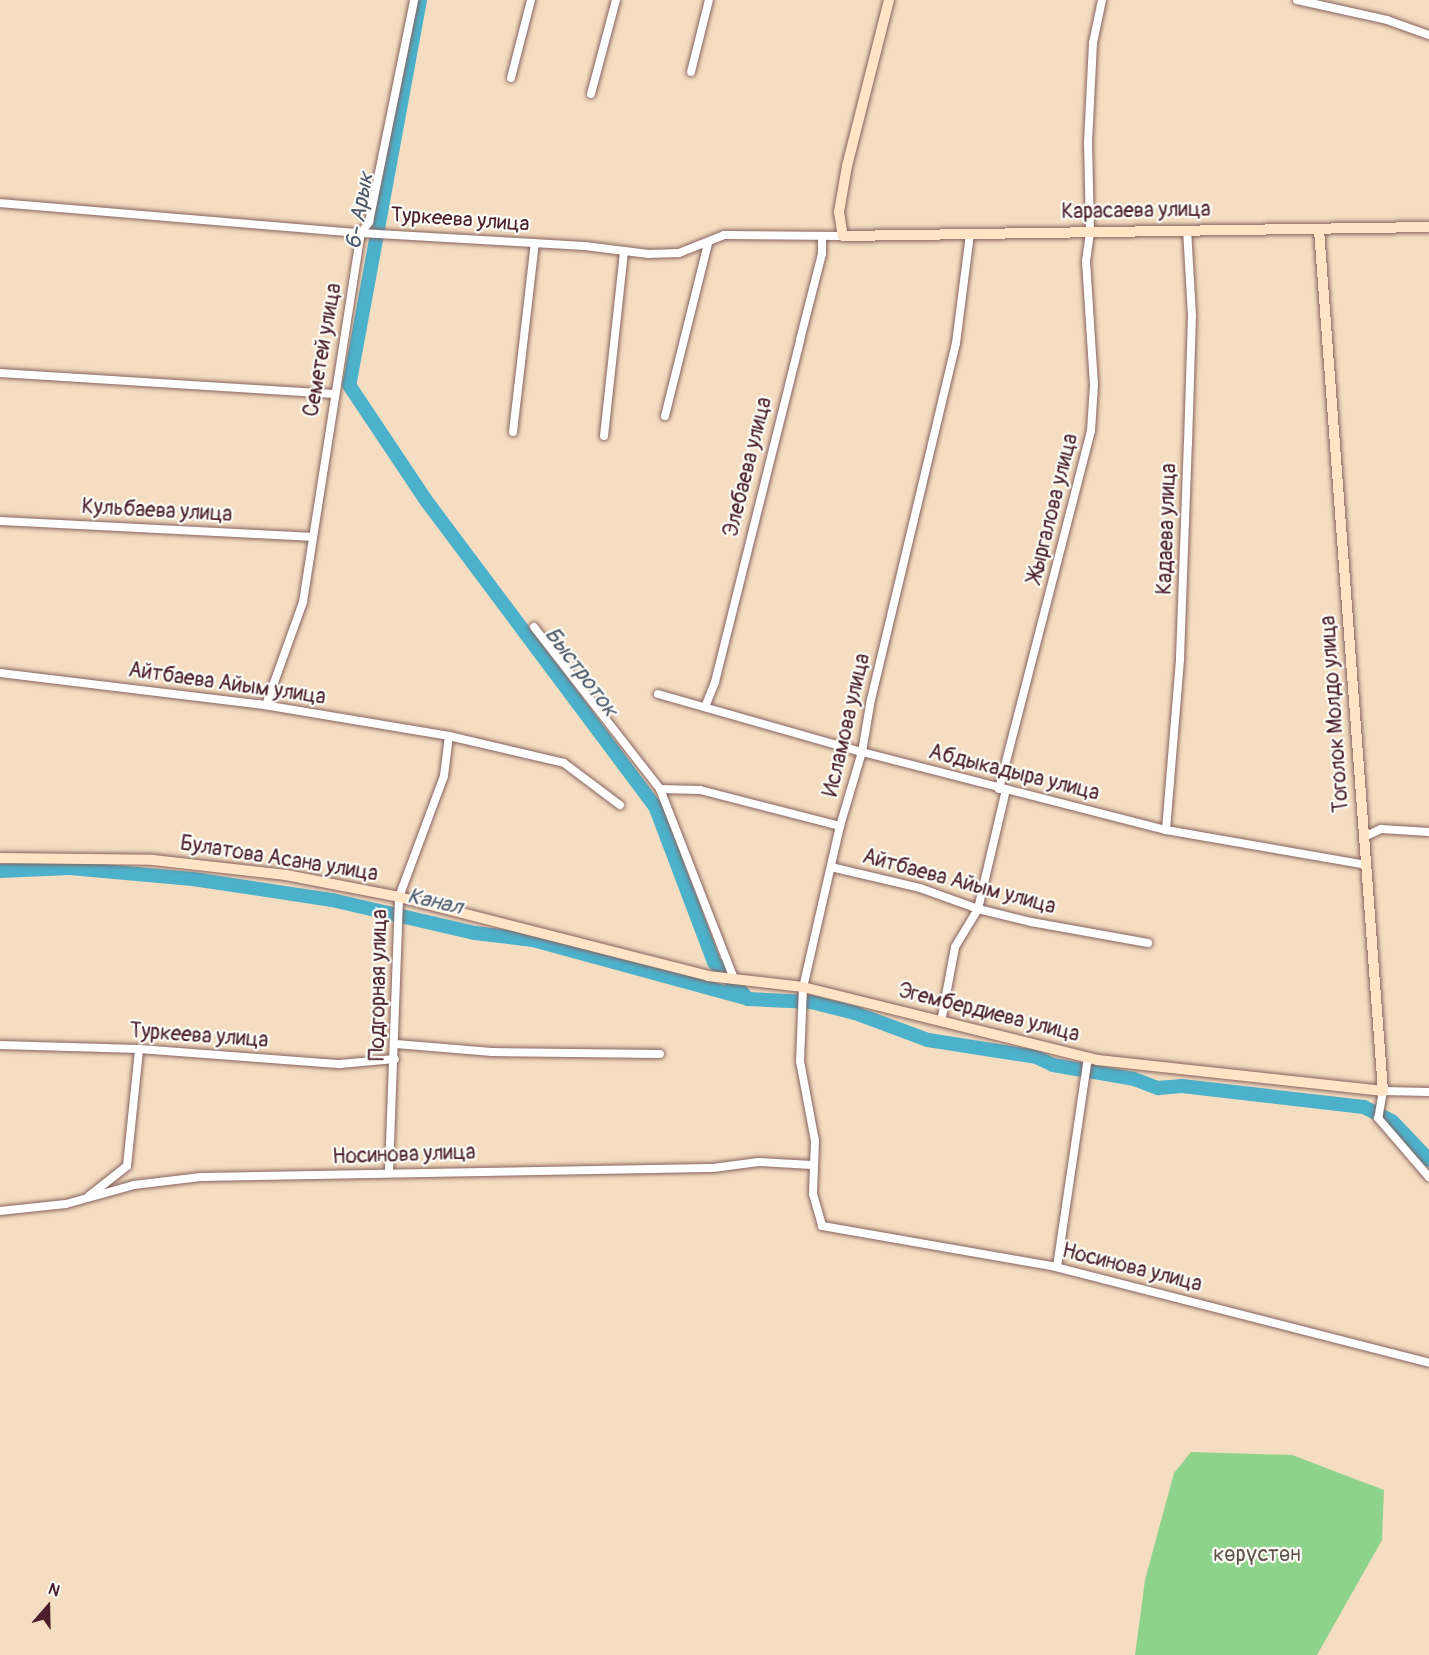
<!DOCTYPE html>
<html>
<head>
<meta charset="utf-8">
<style>
  body { margin:0 }
  #map { position:relative; width:1429px; height:1655px; overflow:hidden; background:#f4ddc0; font-family:Pangolin,sans-serif }
  div>[style] { position:absolute }
  [style*='--x'] { left:calc(var(--x)*1px); top:calc(var(--y)*1px); width:calc(var(--w)*1px); rotate:calc(var(--a)*1deg) }
  .green>* { inset:0; background:#8ed38c }
  .river>* { height:14px; margin:-7px; padding:0 7px; transform-origin:7px; border-radius:7px; background:#4cb1cb }
  .roads { filter:drop-shadow(0 0 2px #86625f) drop-shadow(0 0 2px #86625f) }
  .street>* { height:8px; margin:-4px; padding:0 4px; transform-origin:4px; border-radius:4px; background:#fff }
  .secondary>* { height:10px; margin:-5px; padding:0 5px; transform-origin:5px; border-radius:5px; background:#ffe4c6 }
  span { translate:-50% -50%; white-space:nowrap; text-align:center; line-height:1.15; -webkit-text-stroke:4.5px #fdfcf7; paint-order:stroke }
  .street-label { font-size:21px; color:#4a1f2b }
  .park-label { font-size:21px; color:#5e5548 }
  .water-label { font-size:22px; color:#4b596b; font-style:italic }
  .north { position:absolute; left:18px; top:1577px; width:60px; height:60px; -webkit-text-stroke:4px #fdfcf7; paint-order:stroke; rotate:20deg; font-size:16px; font-weight:700; line-height:24px; text-align:center; color:#4a1f2b }
  .north::after { content:''; display:block; margin:auto; width:21px; height:27px; background:#4a1f2b; clip-path:polygon(50% 0,100% 100%,50% 72%,0 100%) }
</style>
</head>
<body>
<div id="map">
  <div class="green">
    <i style="clip-path:polygon(1191px 1452px,1292px 1455px,1384px 1490px,1382px 1540px,1317px 1655px,1135px 1655px,1145px 1580px,1174px 1473px)"></i>
  </div>
  <div class="river">
    <i style="--x:420;--y:0;--w:391;--a:100.4"></i>
    <i style="--x:349;--y:385;--w:137;--a:56.3"></i>
    <i style="--x:425;--y:499;--w:384;--a:53.2"></i>
    <i style="--x:655;--y:806;--w:167;--a:69.3"></i>
    <i style="--x:714;--y:962;--w:50;--a:47.4"></i>
    <i style="--x:0;--y:871;--w:70;--a:-2.5"></i>
    <i style="--x:70;--y:868;--w:123;--a:5.1"></i>
    <i style="--x:193;--y:879;--w:141;--a:8.6"></i>
    <i style="--x:332;--y:900;--w:147;--a:13"></i>
    <i style="--x:475;--y:933;--w:58;--a:6.9"></i>
    <i style="--x:533;--y:940;--w:223;--a:15.3"></i>
    <i style="--x:748;--y:999;--w:63;--a:2.7"></i>
    <i style="--x:811;--y:1002;--w:45;--a:14"></i>
    <i style="--x:855;--y:1013;--w:78;--a:20.3"></i>
    <i style="--x:928;--y:1040;--w:109;--a:8.9"></i>
    <i style="--x:1036;--y:1057;--w:19;--a:25"></i>
    <i style="--x:1053;--y:1065;--w:82;--a:9.8"></i>
    <i style="--x:1134;--y:1079;--w:26;--a:21"></i>
    <i style="--x:1158;--y:1088;--w:24;--a:-5"></i>
    <i style="--x:1182;--y:1086;--w:183;--a:6.6"></i>
    <i style="--x:1364;--y:1107;--w:31;--a:27"></i>
    <i style="--x:1392;--y:1121;--w:54;--a:46.5"></i>
  </div>
  <div class="roads">
    <div class="street">
      <i style="--x:1297;--y:0;--w:92;--a:12.5"></i>
      <i style="--x:1387;--y:20;--w:45;--a:19.7"></i>
      <i style="--x:691;--y:72;--w:74;--a:-76"></i>
      <i style="--x:511;--y:78;--w:81;--a:-75.6"></i>
      <i style="--x:591;--y:94;--w:97;--a:-75.1"></i>
      <i style="--x:0;--y:203;--w:362;--a:4.8"></i>
      <i style="--x:361;--y:233;--w:224;--a:3.3"></i>
      <i style="--x:585;--y:246;--w:64;--a:7.2"></i>
      <i style="--x:648;--y:254;--w:31;--a:-2"></i>
      <i style="--x:679;--y:253;--w:48;--a:-21.8"></i>
      <i style="--x:724;--y:235;--w:119;--a:0.5"></i>
      <i style="--x:970;--y:234;--w:110;--a:97.3"></i>
      <i style="--x:956;--y:343;--w:366;--a:103.4"></i>
      <i style="--x:871;--y:699;--w:54;--a:99.6"></i>
      <i style="--x:862;--y:752;--w:77;--a:106.6"></i>
      <i style="--x:840;--y:826;--w:165;--a:102.9"></i>
      <i style="--x:803;--y:987;--w:74;--a:92.3"></i>
      <i style="--x:800;--y:1061;--w:81;--a:79.4"></i>
      <i style="--x:815;--y:1141;--w:53;--a:92.2"></i>
      <i style="--x:813;--y:1194;--w:33;--a:74"></i>
      <i style="--x:822;--y:1226;--w:233;--a:9.9"></i>
      <i style="--x:1052;--y:1266;--w:389;--a:14.4"></i>
      <i style="--x:0;--y:373;--w:335;--a:3.6"></i>
      <i style="--x:665;--y:416;--w:177;--a:-76"></i>
      <i style="--x:513;--y:432;--w:190;--a:-83.4"></i>
      <i style="--x:604;--y:436;--w:186;--a:-83.8"></i>
      <i style="--x:0;--y:521;--w:311;--a:2.9"></i>
      <i style="--x:534;--y:627;--w:205;--a:52.1"></i>
      <i style="--x:660;--y:789;--w:204;--a:68.7"></i>
      <i style="--x:0;--y:673;--w:260;--a:6.9"></i>
      <i style="--x:258;--y:704;--w:194;--a:9.5"></i>
      <i style="--x:449;--y:736;--w:118;--a:13.2"></i>
      <i style="--x:564;--y:763;--w:70;--a:36.9"></i>
      <i style="--x:658;--y:694;--w:212;--a:15.9"></i>
      <i style="--x:862;--y:752;--w:314;--a:14.4"></i>
      <i style="--x:1166;--y:830;--w:203;--a:9.9"></i>
      <i style="--x:266;--y:705;--w:109;--a:-70.2"></i>
      <i style="--x:303;--y:602;--w:374;--a:-81.1"></i>
      <i style="--x:361;--y:233;--w:14;--a:-54"></i>
      <i style="--x:369;--y:222;--w:227;--a:-78.5"></i>
      <i style="--x:705;--y:707;--w:27;--a:-68"></i>
      <i style="--x:715;--y:682;--w:352;--a:-76"></i>
      <i style="--x:800;--y:340;--w:89;--a:-75.7"></i>
      <i style="--x:822;--y:254;--w:18;--a:-90"></i>
      <i style="--x:660;--y:789;--w:40;--a:1.4"></i>
      <i style="--x:700;--y:790;--w:145;--a:14.4"></i>
      <i style="--x:999;--y:789;--w:370;--a:-75.6"></i>
      <i style="--x:1091;--y:431;--w:46;--a:-86.3"></i>
      <i style="--x:1094;--y:385;--w:124;--a:-93.7"></i>
      <i style="--x:1086;--y:261;--w:30;--a:-82"></i>
      <i style="--x:1090;--y:231;--w:89;--a:-91.3"></i>
      <i style="--x:1088;--y:142;--w:99;--a:-87.1"></i>
      <i style="--x:1093;--y:43;--w:44;--a:-78.2"></i>
      <i style="--x:1166;--y:830;--w:173;--a:-85.3"></i>
      <i style="--x:1180;--y:658;--w:215;--a:-87.9"></i>
      <i style="--x:1188;--y:443;--w:127;--a:-88.2"></i>
      <i style="--x:1192;--y:316;--w:86;--a:-93.3"></i>
      <i style="--x:1364;--y:837;--w:19;--a:-25"></i>
      <i style="--x:1381;--y:829;--w:48;--a:3.6"></i>
      <i style="--x:831;--y:867;--w:91;--a:13.3"></i>
      <i style="--x:920;--y:888;--w:62;--a:19.9"></i>
      <i style="--x:978;--y:909;--w:55;--a:13.8"></i>
      <i style="--x:1031;--y:922;--w:119;--a:10.2"></i>
      <i style="--x:941;--y:1022;--w:76;--a:-79.4"></i>
      <i style="--x:955;--y:947;--w:44;--a:-58.8"></i>
      <i style="--x:978;--y:909;--w:122;--a:-76.8"></i>
      <i style="--x:396;--y:1044;--w:96;--a:4.8"></i>
      <i style="--x:492;--y:1052;--w:168;--a:0.7"></i>
      <i style="--x:0;--y:1045;--w:139;--a:1.6"></i>
      <i style="--x:139;--y:1049;--w:202;--a:4.3"></i>
      <i style="--x:340;--y:1064;--w:55;--a:-5.2"></i>
      <i style="--x:1429;--y:1092;--w:46;--a:-178.8"></i>
      <i style="--x:1383;--y:1091;--w:27;--a:100"></i>
      <i style="--x:1378;--y:1118;--w:78;--a:49.2"></i>
      <i style="--x:389;--y:1171;--w:274;--a:-87.9"></i>
      <i style="--x:399;--y:897;--w:129;--a:-69.6"></i>
      <i style="--x:444;--y:776;--w:40;--a:-82.9"></i>
      <i style="--x:89;--y:1196;--w:48;--a:-38.3"></i>
      <i style="--x:127;--y:1166;--w:118;--a:-84.1"></i>
      <i style="--x:0;--y:1211;--w:66;--a:-6.1"></i>
      <i style="--x:66;--y:1204;--w:71;--a:-15.6"></i>
      <i style="--x:134;--y:1185;--w:67;--a:-6.8"></i>
      <i style="--x:201;--y:1177;--w:512;--a:-1.01"></i>
      <i style="--x:713;--y:1168;--w:46;--a:-7.4"></i>
      <i style="--x:759;--y:1162;--w:53;--a:3.2"></i>
      <i style="--x:1057;--y:1267;--w:212;--a:-81.6"></i>
    </div>
    <div class="secondary">
      <i style="--x:889;--y:0;--w:171;--a:104.2"></i>
      <i style="--x:847;--y:166;--w:47;--a:99.9"></i>
      <i style="--x:839;--y:212;--w:24;--a:81"></i>
      <i style="--x:843;--y:236;--w:586;--a:-0.88"></i>
      <i style="--x:0;--y:858;--w:153;--a:0.7"></i>
      <i style="--x:153;--y:860;--w:134;--a:6.4"></i>
      <i style="--x:286;--y:875;--w:115;--a:11"></i>
      <i style="--x:399;--y:897;--w:319;--a:14.3"></i>
      <i style="--x:708;--y:976;--w:96;--a:6.6"></i>
      <i style="--x:803;--y:987;--w:304;--a:13.9"></i>
      <i style="--x:1098;--y:1060;--w:287;--a:6.2"></i>
      <i style="--x:1383;--y:1091;--w:864;--a:-94.25"></i>
    </div>
  </div>
  <div class="street-label">
    <span style="left:1136px;top:211px;rotate:-1deg">Карасаева улица</span>
    <span style="left:460px;top:220px;rotate:4deg">Туркеева улица</span>
    <span style="left:323px;top:350px;rotate:-80deg">Семетей улица</span>
    <span style="left:748px;top:467px;rotate:-76deg">Элебаева улица</span>
    <span style="left:1053px;top:508px;rotate:-76deg">Жыргалова улица</span>
    <span style="left:157px;top:511px;rotate:3deg">Кульбаева улица</span>
    <span style="left:1167px;top:529px;rotate:-88deg">Кадаева улица</span>
    <span style="left:227px;top:684px;rotate:8deg">Айтбаева Айым улица</span>
    <span style="left:1335px;top:714px;rotate:-94deg">Тоголок Молдо улица</span>
    <span style="left:847px;top:725px;rotate:-77deg">Исламова улица</span>
    <span style="left:1014px;top:773px;rotate:14deg">Абдыкадыра улица</span>
    <span style="left:279px;top:859px;rotate:9deg">Булатова Асана улица</span>
    <span style="left:959px;top:882px;rotate:15deg">Айтбаева Айым улица</span>
    <span style="left:379px;top:985px;rotate:-89deg">Подгорная улица</span>
    <span style="left:989px;top:1013px;rotate:14deg">Эгембердиева улица</span>
    <span style="left:199px;top:1036px;rotate:4deg">Туркеева улица</span>
    <span style="left:404px;top:1155px;rotate:-2deg">Носинова улица</span>
    <span style="left:1132px;top:1268px;rotate:14deg">Носинова улица</span>
  </div>
  <div class="park-label">
    <span style="left:1257px;top:1555px">көрүстөн</span>
  </div>
  <div class="water-label">
    <span style="left:360px;top:211px;rotate:-80deg">6- Арык</span>
    <span style="left:581px;top:672px;rotate:53deg">Быстроток</span>
    <span style="left:435px;top:902px;rotate:13deg">Канал</span>
  </div>
  <div class="north">N</div>
</div>
</body>
</html>
